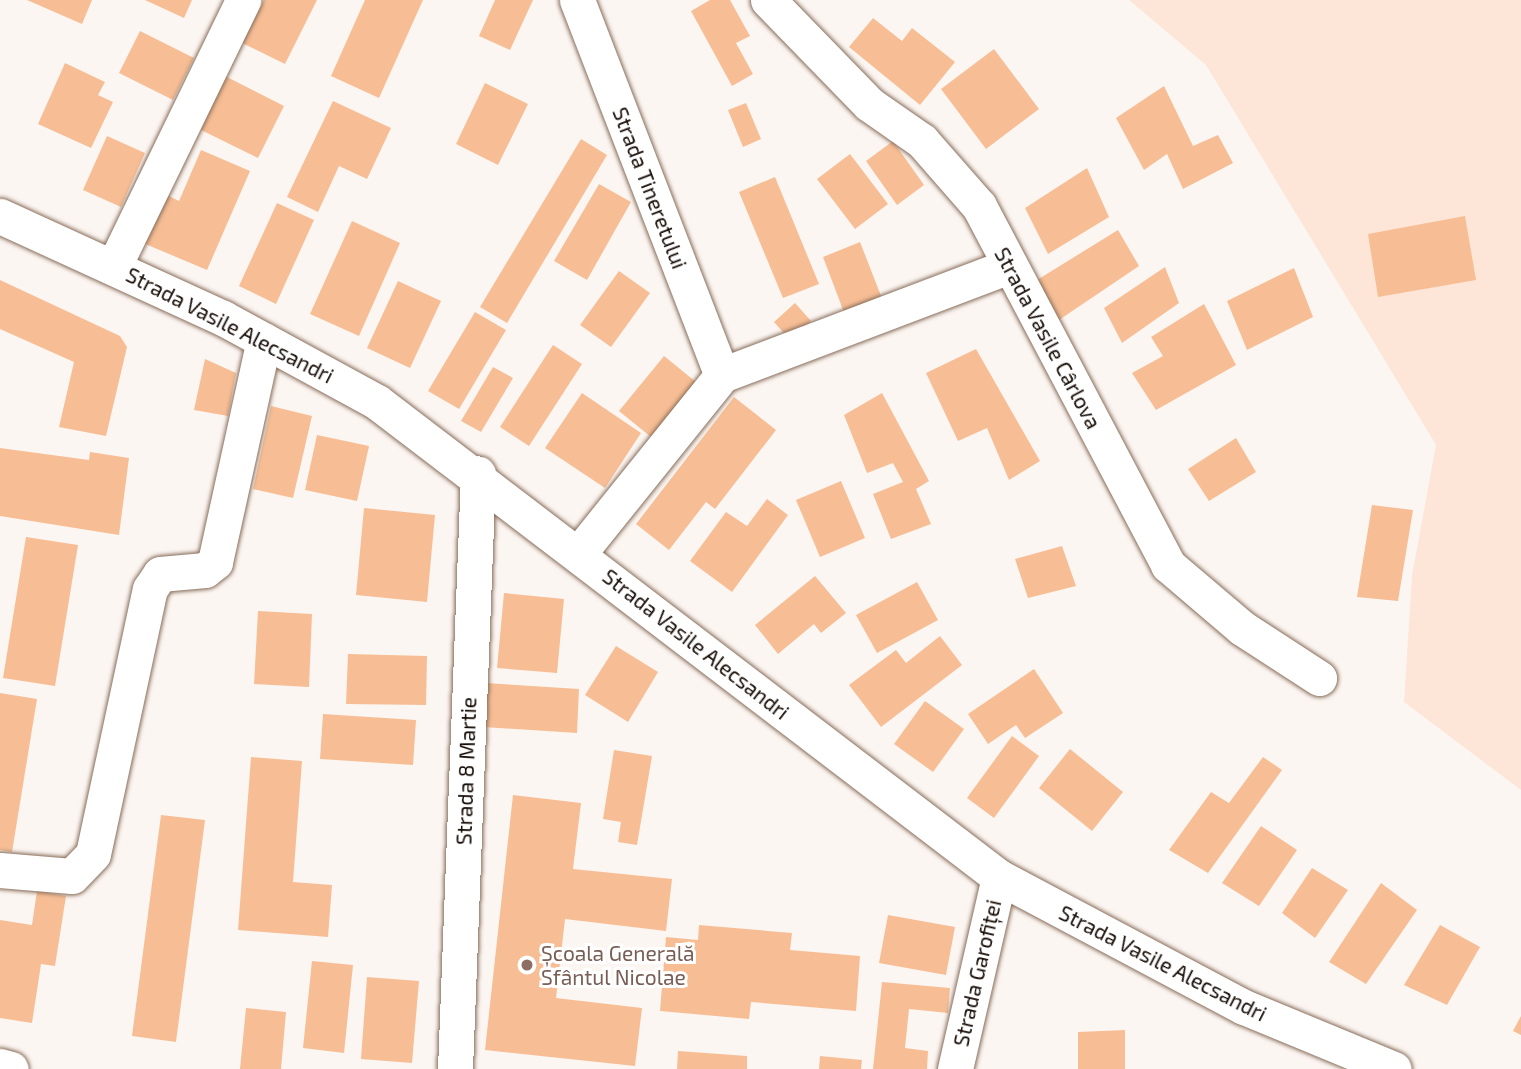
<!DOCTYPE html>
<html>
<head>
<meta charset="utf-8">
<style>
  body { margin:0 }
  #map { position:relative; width:1521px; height:1069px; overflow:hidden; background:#fcf6f2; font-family:"Exo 2",sans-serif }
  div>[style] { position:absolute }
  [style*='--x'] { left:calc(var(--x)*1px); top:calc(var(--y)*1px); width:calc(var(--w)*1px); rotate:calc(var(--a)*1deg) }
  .built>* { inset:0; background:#fde6d7 }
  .building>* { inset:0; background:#f7be95 }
  .roads { filter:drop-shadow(0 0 2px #886d5a) drop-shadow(0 0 2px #886d5a) }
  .minor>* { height:35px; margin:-17.5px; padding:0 17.5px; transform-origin:17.5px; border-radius:17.5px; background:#fff }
  .dots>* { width:19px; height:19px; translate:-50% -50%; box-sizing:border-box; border:4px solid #fff; border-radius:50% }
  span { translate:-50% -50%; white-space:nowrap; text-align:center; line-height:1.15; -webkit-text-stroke:6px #fff; paint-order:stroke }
  .street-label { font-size:21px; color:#140a04 }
  .education-label { font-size:21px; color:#785e54 }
  .left { translate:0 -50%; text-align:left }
</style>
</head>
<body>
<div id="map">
  <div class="built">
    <i style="clip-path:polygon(1129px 0,1521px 0,1521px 790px,1404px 702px,1412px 575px,1436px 445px,1206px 65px)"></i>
  </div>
  <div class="building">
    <i style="clip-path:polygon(27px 0,92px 0,82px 24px)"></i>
    <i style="clip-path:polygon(145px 0,192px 0,184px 18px)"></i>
    <i style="clip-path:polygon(264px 0,317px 0,285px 64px,242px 43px)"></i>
    <i style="clip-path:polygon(365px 0,423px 0,379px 98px,331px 76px)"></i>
    <i style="clip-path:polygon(495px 0,533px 0,510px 50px,479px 36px)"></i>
    <i style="clip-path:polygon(710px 0,730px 0,750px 36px,736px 43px,753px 74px,732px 86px,691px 11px)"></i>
    <i style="clip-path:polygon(873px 18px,902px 41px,912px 28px,955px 62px,920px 105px,849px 47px)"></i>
    <i style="clip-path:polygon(140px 31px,194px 58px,173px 100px,119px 73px)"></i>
    <i style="clip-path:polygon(994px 49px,1039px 109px,986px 149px,941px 89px)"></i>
    <i style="clip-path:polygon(65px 63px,105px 82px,98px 95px,113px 102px,91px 148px,38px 124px)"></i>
    <i style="clip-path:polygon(223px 75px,284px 106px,258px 158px,197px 128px)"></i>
    <i style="clip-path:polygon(485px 83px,528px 104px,498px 165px,456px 144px)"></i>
    <i style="clip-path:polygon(1164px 86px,1193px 146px,1218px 135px,1233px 163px,1183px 189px,1167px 154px,1144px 170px,1116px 118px)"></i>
    <i style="clip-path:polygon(333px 101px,391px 128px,367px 179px,339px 166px,318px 212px,287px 197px)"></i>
    <i style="clip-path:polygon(746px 103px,761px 139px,743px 147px,728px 110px)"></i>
    <i style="clip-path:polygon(107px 136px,145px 153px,121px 207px,83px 190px)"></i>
    <i style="clip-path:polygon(581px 139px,607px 155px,507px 323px,480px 307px)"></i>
    <i style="clip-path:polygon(893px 141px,924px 185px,897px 205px,866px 161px)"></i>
    <i style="clip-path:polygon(201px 150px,250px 171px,207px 270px,143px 243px,165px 194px,179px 201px)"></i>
    <i style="clip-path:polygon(850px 154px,888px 204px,855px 229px,817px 179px)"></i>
    <i style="clip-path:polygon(1087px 168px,1109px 217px,1048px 254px,1025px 208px)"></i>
    <i style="clip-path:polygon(775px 177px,819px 284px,783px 298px,739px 192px)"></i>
    <i style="clip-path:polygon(599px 184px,631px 202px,587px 280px,554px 261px)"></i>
    <i style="clip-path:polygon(277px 203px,314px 220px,276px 304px,239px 286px)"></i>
    <i style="clip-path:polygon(1465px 216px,1476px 280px,1378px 297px,1368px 234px)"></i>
    <i style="clip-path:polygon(352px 221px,400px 243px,359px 336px,310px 314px)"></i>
    <i style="clip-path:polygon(1118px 230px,1139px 266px,1059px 320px,1037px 280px)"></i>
    <i style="clip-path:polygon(860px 242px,883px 301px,845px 315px,823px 257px)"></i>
    <i style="clip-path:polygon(1165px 267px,1179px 303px,1122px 343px,1104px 308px)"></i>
    <i style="clip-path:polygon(1294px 268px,1313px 317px,1247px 350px,1227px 301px)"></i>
    <i style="clip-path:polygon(619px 271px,650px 293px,611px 347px,580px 325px)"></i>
    <i style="clip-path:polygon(0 280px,120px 336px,127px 347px,106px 436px,59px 427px,74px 362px,0 329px)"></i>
    <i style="clip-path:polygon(398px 281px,441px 301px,410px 368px,367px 348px)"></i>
    <i style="clip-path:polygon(795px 303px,811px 321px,790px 340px,774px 322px)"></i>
    <i style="clip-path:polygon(1204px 304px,1236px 365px,1156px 410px,1132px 373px,1163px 356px,1151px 337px)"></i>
    <i style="clip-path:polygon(475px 312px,506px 330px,459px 409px,428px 391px)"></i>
    <i style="clip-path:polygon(553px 345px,582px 364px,529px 446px,500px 427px)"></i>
    <i style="clip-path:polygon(976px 349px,1040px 461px,1009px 480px,987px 428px,958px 441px,926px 373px)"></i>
    <i style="clip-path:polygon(664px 356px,696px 382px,651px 437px,619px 411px)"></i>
    <i style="clip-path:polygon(205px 359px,236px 373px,228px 416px,194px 410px)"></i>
    <i style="clip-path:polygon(493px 367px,513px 378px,481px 432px,461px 421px)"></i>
    <i style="clip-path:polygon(582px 393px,641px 433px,605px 488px,545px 448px)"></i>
    <i style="clip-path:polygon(882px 393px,929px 481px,916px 489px,931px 524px,891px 539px,873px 494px,903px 482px,893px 463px,867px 473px,844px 415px)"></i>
    <i style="clip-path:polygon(734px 397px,776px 430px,715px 509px,706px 502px,669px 550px,636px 524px)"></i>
    <i style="clip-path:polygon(271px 406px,312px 416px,293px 498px,253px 489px)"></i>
    <i style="clip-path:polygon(317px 435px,369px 446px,357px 501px,305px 490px)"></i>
    <i style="clip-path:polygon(1236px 438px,1256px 472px,1209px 501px,1188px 469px)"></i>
    <i style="clip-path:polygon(0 448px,89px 460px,90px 452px,129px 458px,119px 535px,0 516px)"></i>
    <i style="clip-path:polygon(841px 481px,865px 538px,820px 557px,796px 500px)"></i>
    <i style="clip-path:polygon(767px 499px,788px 515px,732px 592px,690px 561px,726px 512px,747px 526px)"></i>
    <i style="clip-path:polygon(1372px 505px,1413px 510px,1398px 601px,1357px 597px)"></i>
    <i style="clip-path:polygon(364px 508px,435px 515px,427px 602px,356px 595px)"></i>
    <i style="clip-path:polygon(26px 537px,78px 545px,55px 686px,3px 678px)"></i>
    <i style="clip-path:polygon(1062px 546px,1076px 586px,1028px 598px,1015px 559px)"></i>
    <i style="clip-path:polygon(815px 576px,846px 613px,821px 633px,814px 624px,778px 654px,755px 625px)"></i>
    <i style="clip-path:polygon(917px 582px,938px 620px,877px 653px,856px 615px)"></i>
    <i style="clip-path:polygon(504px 593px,564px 599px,557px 673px,497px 668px)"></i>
    <i style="clip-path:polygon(258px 611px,312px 614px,309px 687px,254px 684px)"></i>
    <i style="clip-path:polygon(940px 636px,962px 665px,881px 727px,849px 685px,896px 650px,906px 663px)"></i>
    <i style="clip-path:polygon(616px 646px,658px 672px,628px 722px,585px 695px)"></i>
    <i style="clip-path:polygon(348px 654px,427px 656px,426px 705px,346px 704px)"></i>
    <i style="clip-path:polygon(1034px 669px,1063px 713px,1025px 738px,1016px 725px,988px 744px,968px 714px)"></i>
    <i style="clip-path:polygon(485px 683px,579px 689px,577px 733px,483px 727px)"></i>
    <i style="clip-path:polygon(0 693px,37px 699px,12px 852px,0 850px)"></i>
    <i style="clip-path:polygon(925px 701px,964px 729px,933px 772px,894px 744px)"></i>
    <i style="clip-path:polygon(323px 714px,416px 720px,413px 765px,320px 759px)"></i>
    <i style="clip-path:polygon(1012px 736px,1039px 756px,994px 818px,967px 798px)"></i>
    <i style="clip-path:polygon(1070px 749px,1123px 792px,1092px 831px,1039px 788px)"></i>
    <i style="clip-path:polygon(614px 750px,652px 756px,637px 845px,618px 842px,621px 822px,603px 819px)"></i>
    <i style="clip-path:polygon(251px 757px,302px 761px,293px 882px,332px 885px,328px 937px,238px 930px)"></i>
    <i style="clip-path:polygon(1263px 757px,1282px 770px,1208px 873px,1169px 850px,1211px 792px,1229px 803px)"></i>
    <i style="clip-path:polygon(513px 795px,581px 803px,573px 869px,672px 879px,666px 931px,565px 919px,556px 998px,642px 1008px,635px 1066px,485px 1050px)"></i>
    <i style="clip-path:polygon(161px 815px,205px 820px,176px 1042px,132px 1036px)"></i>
    <i style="clip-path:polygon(1261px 826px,1297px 850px,1259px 906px,1222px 883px)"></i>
    <i style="clip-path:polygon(1312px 868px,1348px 890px,1315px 938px,1282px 913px)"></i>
    <i style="clip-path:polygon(1381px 883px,1417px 910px,1366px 984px,1329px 962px)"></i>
    <i style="clip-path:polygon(37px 891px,66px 896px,55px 966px,41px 964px,32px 1023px,0 1018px,0 920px,32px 925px)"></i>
    <i style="clip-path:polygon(888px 915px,955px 927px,946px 975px,879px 963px)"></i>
    <i style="clip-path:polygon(699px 925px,792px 933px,790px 950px,860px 956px,856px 1011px,751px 1002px,749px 1019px,660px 1011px,666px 937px,698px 940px)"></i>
    <i style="clip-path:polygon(1440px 925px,1480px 947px,1447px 1005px,1404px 985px)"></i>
    <i style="clip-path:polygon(312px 961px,353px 965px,344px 1053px,303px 1048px)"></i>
    <i style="clip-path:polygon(367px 977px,419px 981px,412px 1063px,361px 1059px)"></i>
    <i style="clip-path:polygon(882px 982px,950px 988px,948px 1013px,909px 1009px,905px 1048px,928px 1051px,927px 1069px,873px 1069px)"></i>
    <i style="clip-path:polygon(246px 1008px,286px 1012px,281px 1069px,240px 1069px)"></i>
    <i style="clip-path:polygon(1521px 1016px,1521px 1035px,1513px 1031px)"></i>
    <i style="clip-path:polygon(1125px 1030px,1125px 1069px,1078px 1069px,1078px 1032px)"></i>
    <i style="clip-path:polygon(678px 1051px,747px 1056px,747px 1069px,677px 1069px)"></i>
    <i style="clip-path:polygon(820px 1056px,862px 1060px,861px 1069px,819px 1069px)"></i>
  </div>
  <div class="roads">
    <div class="minor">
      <i style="--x:577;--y:0;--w:402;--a:68.9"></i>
      <i style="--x:768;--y:0;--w:145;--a:45.8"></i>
      <i style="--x:869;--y:104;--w:65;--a:34.9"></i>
      <i style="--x:922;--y:141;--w:86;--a:48.8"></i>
      <i style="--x:979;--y:206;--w:406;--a:62.2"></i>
      <i style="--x:1168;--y:565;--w:97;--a:40.4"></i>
      <i style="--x:1242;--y:628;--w:92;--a:33"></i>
      <i style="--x:0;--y:216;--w:245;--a:24.6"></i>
      <i style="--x:223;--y:318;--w:175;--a:28.6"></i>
      <i style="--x:377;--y:402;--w:783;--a:37.37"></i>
      <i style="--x:999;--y:877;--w:277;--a:28"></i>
      <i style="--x:1244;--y:1007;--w:162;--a:22.5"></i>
      <i style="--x:114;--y:266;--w:296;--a:-64.1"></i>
      <i style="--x:579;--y:553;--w:228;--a:-51.2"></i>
      <i style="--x:722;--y:375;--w:307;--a:-20.8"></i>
      <i style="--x:0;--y:870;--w:72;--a:4.8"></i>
      <i style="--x:72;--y:876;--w:30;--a:-46"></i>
      <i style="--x:93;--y:854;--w:271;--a:-77.9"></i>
      <i style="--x:150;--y:589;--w:18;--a:-56"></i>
      <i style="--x:160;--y:574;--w:45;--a:-5.1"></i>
      <i style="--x:205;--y:570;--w:13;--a:-39"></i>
      <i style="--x:215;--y:562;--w:227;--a:-77.6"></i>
      <i style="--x:0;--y:1066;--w:11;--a:15"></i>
      <i style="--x:455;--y:1069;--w:596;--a:-87.79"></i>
      <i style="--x:955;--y:1069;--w:197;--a:-77.1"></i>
    </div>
  </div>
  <div class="dots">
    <i style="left:527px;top:965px;background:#8d6e63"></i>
  </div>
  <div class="street-label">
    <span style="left:650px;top:188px;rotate:69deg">Strada Tineretului</span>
    <span style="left:230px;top:325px;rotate:27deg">Strada Vasile Alecsandri</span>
    <span style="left:1048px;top:338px;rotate:62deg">Strada Vasile Cârlova</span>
    <span style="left:696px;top:644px;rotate:38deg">Strada Vasile Alecsandri</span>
    <span style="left:466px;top:771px;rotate:-88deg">Strada 8 Martie</span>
    <span style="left:1163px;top:963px;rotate:27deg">Strada Vasile Alecsandri</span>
    <span style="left:977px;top:973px;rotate:-77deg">Strada Garofiței</span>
  </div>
  <div class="education-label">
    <span class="left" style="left:541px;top:965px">Școala Generală<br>Sfântul Nicolae</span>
  </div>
</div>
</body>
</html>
